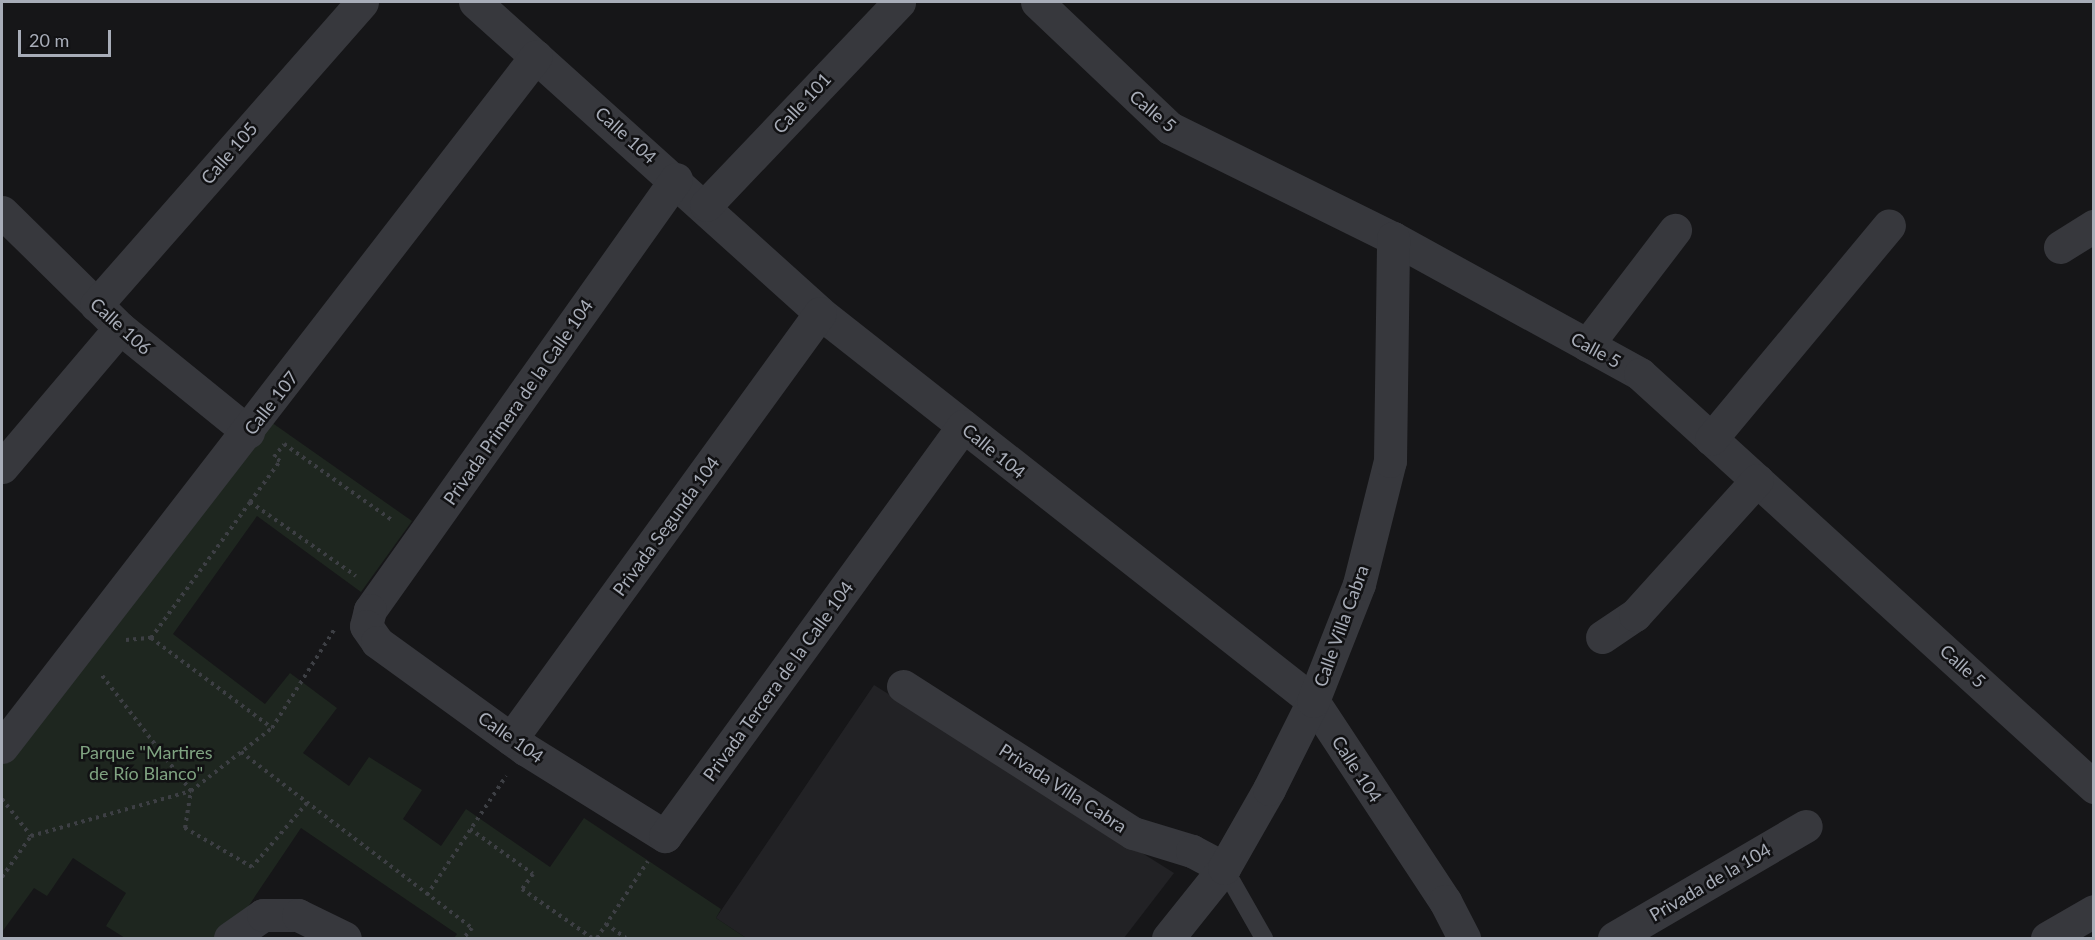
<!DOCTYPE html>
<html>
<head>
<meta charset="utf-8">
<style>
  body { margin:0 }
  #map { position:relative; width:2095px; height:940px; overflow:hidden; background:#161618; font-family:Lato,sans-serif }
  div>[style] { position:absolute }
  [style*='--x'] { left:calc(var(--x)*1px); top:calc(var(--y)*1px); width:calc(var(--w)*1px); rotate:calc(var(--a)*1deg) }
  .built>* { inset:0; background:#222225 }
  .green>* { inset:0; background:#1e261f }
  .path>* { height:4px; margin-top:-2px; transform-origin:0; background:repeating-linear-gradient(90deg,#3d3f44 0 3px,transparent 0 7.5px) }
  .lane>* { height:18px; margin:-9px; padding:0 9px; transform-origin:9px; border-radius:9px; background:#37383d }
  .street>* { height:33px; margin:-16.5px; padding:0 16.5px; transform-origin:16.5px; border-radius:16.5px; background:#37383d }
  span { translate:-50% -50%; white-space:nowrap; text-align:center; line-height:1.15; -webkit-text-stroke:5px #111113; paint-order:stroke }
  .street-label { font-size:18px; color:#a8adb8 }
  .park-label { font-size:18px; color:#7fa381 }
  .frame { position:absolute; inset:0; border:3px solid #a8adb8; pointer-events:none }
  .scale { position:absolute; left:18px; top:30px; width:93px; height:27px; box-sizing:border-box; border:3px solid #a8adb8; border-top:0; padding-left:8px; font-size:18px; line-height:21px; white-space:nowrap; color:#a8adb8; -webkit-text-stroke:4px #111113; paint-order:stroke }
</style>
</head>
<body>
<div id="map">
  <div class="built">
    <i style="clip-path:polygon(874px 685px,1174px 873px,1124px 938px,746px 938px,716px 918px)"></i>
  </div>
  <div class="green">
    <i style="clip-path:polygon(261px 415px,412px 521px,361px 592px,257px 516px,173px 634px,265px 704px,290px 673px,337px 708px,303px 753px,349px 786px,369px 757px,422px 790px,403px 819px,441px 846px,466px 809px,550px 867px,584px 818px,721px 909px,716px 918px,746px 938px,454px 938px,457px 934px,301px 828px,227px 938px,125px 938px,106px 926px,126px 893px,73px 858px,47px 896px,34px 888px,2px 932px,2px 747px)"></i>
  </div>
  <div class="path">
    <i style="--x:250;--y:502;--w:51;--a:-53.8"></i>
    <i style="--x:280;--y:461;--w:7;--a:-146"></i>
    <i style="--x:274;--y:457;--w:16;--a:-52"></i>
    <i style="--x:284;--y:444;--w:133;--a:35.2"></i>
    <i style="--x:151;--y:638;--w:151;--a:36.6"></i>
    <i style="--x:126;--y:640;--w:25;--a:-5"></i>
    <i style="--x:151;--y:638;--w:168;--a:-53.9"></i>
    <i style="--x:250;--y:502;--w:129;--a:34.9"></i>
    <i style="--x:241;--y:752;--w:290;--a:37.3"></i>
    <i style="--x:472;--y:928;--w:13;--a:129"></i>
    <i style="--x:2;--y:799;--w:47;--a:51.9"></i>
    <i style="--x:307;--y:803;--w:84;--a:130.7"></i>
    <i style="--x:252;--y:867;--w:78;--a:-149.8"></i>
    <i style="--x:185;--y:828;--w:37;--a:-81"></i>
    <i style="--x:191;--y:791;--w:103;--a:-37.9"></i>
    <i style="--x:272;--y:728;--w:116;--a:-57.7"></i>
    <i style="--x:470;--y:829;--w:77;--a:35.5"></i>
    <i style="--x:533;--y:874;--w:19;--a:126"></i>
    <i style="--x:522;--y:889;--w:85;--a:35"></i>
    <i style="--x:2;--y:877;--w:50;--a:-54.7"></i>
    <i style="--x:31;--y:836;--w:166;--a:-15.7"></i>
    <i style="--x:191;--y:791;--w:149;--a:-127.6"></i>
    <i style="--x:427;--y:895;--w:143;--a:-56.4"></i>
    <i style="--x:606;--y:924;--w:24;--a:35"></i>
    <i style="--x:597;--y:938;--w:92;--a:-56.5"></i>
  </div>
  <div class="lane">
    <i style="--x:1224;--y:868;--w:81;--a:60.3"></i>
  </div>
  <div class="street">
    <i style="--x:475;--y:2;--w:464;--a:42"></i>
    <i style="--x:820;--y:313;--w:627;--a:38.2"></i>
    <i style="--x:1313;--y:701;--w:240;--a:56.6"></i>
    <i style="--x:1445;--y:901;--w:42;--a:62.8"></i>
    <i style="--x:1037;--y:2;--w:183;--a:43.5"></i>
    <i style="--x:1170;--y:128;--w:249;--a:26.3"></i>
    <i style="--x:1393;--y:238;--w:282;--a:28.8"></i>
    <i style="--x:1640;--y:374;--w:614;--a:42.29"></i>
    <i style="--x:676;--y:179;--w:529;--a:125.37"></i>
    <i style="--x:370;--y:610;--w:16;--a:104"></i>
    <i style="--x:366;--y:626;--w:19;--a:55"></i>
    <i style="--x:377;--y:642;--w:183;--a:35.9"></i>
    <i style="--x:525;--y:749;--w:165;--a:31.9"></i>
    <i style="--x:665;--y:836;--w:507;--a:-53.99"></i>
    <i style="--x:706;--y:205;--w:280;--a:-46.4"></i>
    <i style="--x:2;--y:212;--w:165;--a:44.5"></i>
    <i style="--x:120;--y:328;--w:165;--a:39.1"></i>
    <i style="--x:2060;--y:247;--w:40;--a:-32"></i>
    <i style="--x:96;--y:305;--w:403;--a:-48.7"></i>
    <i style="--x:1587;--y:345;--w:145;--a:-52.6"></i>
    <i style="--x:1711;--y:439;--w:278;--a:-50.2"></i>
    <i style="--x:2;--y:467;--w:182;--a:-49.7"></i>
    <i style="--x:1602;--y:637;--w:40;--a:-34"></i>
    <i style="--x:1635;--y:615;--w:182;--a:-47.9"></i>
    <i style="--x:903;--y:686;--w:273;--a:32.6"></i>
    <i style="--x:1133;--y:833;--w:62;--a:17"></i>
    <i style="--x:1192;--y:851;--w:36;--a:28"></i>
    <i style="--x:511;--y:739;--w:526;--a:-54.04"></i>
    <i style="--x:2;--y:747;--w:873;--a:-52.3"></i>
    <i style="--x:230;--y:938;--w:40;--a:-34.9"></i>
    <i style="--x:263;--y:915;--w:35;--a:0"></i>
    <i style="--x:298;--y:915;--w:52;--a:26.1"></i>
    <i style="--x:1168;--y:938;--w:90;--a:-51.3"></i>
    <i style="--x:1224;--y:868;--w:91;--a:-60.3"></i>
    <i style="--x:1269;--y:789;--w:98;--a:-63.4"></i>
    <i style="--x:1313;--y:701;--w:126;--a:-68.5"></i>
    <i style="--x:1359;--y:584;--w:127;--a:-75.9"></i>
    <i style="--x:1390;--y:461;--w:223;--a:-89.2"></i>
    <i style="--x:1614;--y:938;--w:222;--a:-30.3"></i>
    <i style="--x:2047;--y:938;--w:54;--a:-29.9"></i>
  </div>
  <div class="street-label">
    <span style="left:802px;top:103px;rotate:-47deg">Calle 101</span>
    <span style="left:1153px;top:111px;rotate:40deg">Calle 5</span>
    <span style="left:626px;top:135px;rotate:42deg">Calle 104</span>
    <span style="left:229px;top:153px;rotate:-49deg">Calle 105</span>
    <span style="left:121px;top:326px;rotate:42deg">Calle 106</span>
    <span style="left:1596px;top:350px;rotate:29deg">Calle 5</span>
    <span style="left:518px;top:402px;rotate:-55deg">Privada Primera de la Calle 104</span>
    <span style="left:271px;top:403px;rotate:-52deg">Calle 107</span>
    <span style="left:994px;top:451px;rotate:39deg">Calle 104</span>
    <span style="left:666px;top:526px;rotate:-54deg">Privada Segunda 104</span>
    <span style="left:1341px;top:626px;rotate:-70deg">Calle Villa Cabra</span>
    <span style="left:1963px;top:666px;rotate:42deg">Calle 5</span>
    <span style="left:778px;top:681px;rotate:-54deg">Privada Tercera de la Calle 104</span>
    <span style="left:511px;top:737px;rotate:35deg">Calle 104</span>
    <span style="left:1357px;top:769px;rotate:57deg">Calle 104</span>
    <span style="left:1063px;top:788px;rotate:33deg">Privada Villa Cabra</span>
    <span style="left:1710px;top:882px;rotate:-30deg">Privada de la 104</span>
  </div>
  <div class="park-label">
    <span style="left:146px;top:763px">Parque "Martires<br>de Río Blanco"</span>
  </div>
  <div class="frame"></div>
  <div class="scale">20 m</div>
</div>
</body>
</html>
